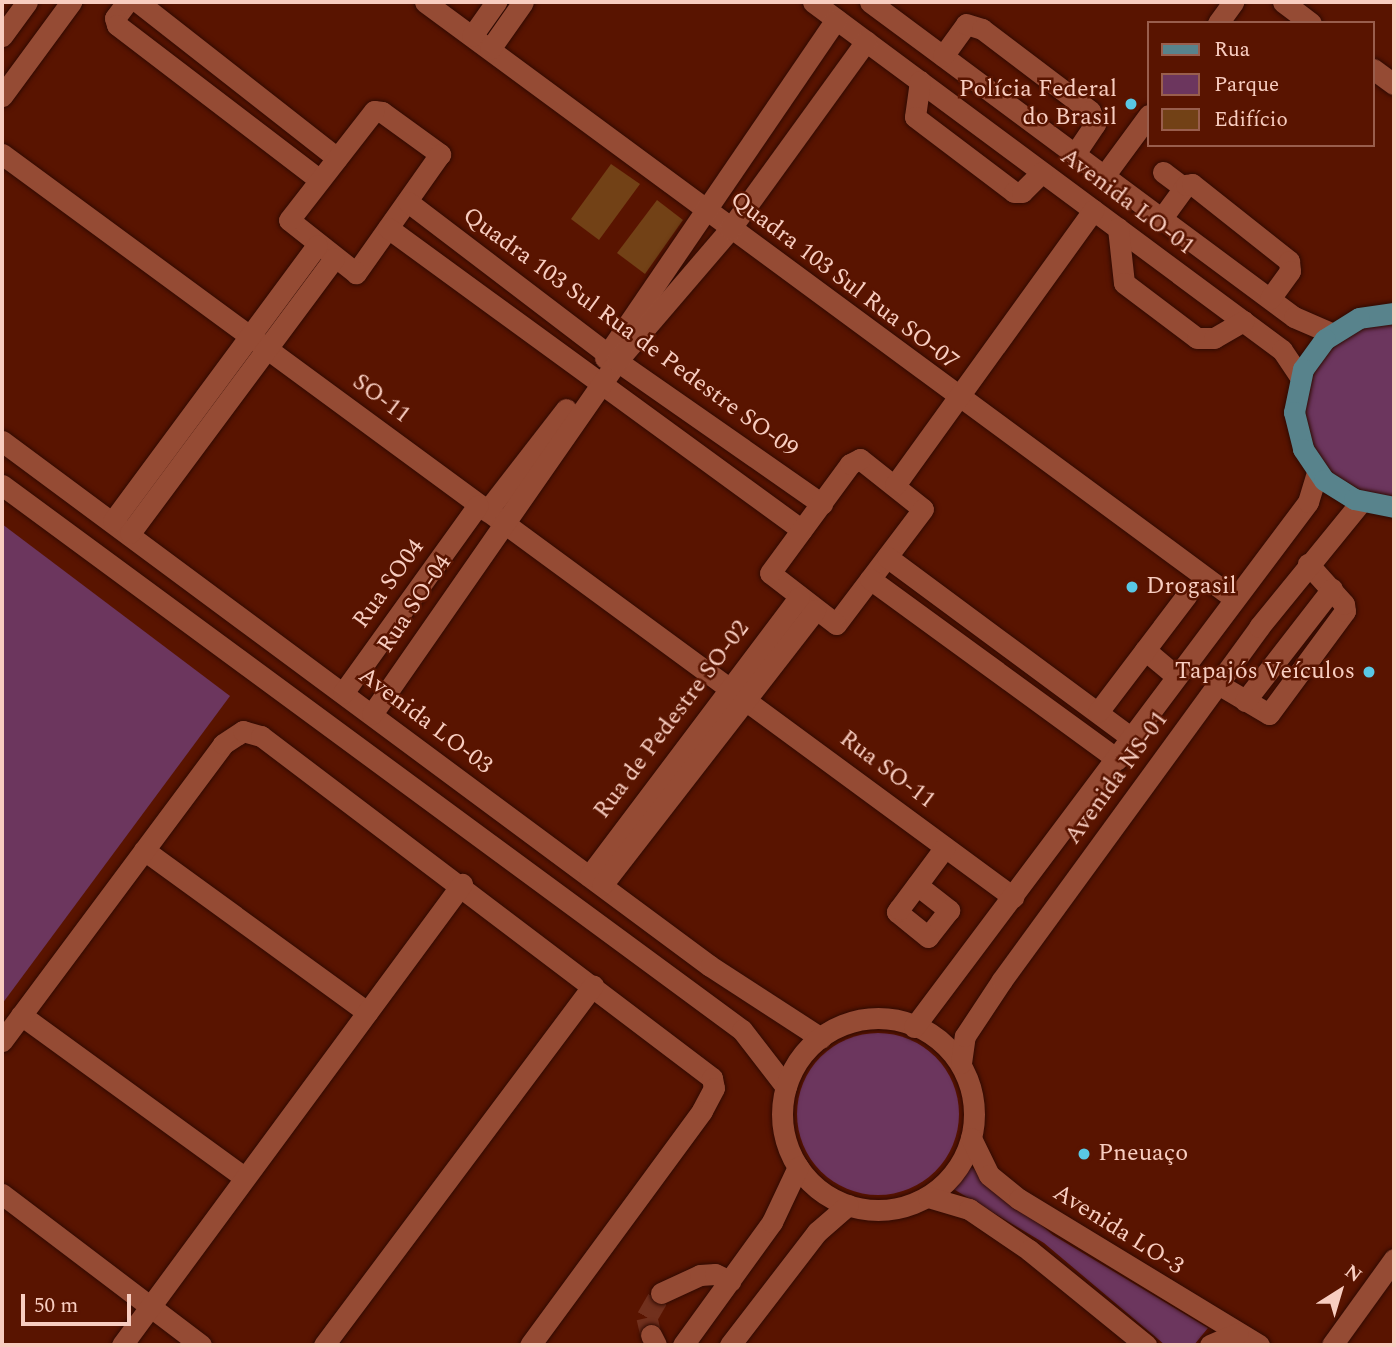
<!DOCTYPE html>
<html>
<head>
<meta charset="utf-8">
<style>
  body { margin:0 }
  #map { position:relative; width:1396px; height:1347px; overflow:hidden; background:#591400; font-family:Spectral,serif }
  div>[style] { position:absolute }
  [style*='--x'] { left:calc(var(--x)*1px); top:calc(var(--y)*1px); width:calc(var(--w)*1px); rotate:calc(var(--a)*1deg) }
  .green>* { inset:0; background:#6c365e }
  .round { border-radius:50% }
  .building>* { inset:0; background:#724116 }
  .minor-tunnel>* { height:21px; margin-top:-10.5px; transform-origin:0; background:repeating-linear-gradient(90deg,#71301d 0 21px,transparent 0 31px) }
  .roads { filter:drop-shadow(0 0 2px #2f0a02) drop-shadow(0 0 2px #2f0a02) }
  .minor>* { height:21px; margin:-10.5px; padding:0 10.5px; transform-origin:10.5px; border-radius:10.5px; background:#954b34 }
  .minor>.ring { margin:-10.5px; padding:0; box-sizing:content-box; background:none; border:21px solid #954b34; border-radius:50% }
  .major>* { height:21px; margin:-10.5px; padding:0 10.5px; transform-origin:10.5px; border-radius:10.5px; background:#58838c }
  .dots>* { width:19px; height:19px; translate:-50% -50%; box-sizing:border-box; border:4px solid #591400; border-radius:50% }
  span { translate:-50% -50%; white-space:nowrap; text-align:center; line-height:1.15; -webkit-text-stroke:5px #591400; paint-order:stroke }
  .poi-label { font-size:24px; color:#f8cdc0 }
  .right { translate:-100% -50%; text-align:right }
  .left { translate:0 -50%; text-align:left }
  .street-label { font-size:24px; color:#f8cdc0 }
  .frame { position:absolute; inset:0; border:4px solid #f8cdc0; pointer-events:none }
  .legend { position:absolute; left:1147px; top:21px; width:228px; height:126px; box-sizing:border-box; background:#591400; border:2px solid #995e4d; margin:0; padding:9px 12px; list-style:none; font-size:21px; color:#f8cdc0 }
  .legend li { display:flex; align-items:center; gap:14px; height:35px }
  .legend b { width:35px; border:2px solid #995e4d }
  .north { position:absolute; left:1305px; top:1256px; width:70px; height:70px; -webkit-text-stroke:5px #591400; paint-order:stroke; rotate:37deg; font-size:19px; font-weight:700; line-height:28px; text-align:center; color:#f8cdc0 }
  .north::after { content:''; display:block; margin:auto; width:24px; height:32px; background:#f8cdc0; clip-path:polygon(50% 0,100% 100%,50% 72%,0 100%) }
  .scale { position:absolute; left:21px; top:1294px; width:110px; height:32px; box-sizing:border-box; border:4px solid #f8cdc0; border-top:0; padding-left:9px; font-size:21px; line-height:24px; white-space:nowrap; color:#f8cdc0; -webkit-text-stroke:5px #591400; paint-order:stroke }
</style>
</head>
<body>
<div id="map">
  <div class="green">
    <i style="clip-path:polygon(1394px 323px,1394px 497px,1362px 491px,1332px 473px,1314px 447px,1305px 411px,1312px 374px,1334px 344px,1364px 327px)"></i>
    <i style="clip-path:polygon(2px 524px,230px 696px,2px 1004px)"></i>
    <i class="round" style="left:797px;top:1033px;width:162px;height:162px"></i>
    <i style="clip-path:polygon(968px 1164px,1053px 1235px,1208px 1328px,1194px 1345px,1165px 1345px,1044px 1243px,950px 1187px)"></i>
  </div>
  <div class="building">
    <i style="clip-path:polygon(611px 164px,640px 184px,599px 240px,571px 219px)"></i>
    <i style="clip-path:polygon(657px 200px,683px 220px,645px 274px,617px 253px)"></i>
  </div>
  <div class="minor-tunnel">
    <i style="--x:651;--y:1335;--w:18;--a:-103"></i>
    <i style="--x:647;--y:1317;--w:28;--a:-60"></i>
  </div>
  <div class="roads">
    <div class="minor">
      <i style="--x:127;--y:2;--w:20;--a:127"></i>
      <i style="--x:115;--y:18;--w:7;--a:74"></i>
      <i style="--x:117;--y:25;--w:255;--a:37.4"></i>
      <i style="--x:138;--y:2;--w:253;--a:38.1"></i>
      <i style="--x:425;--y:2;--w:1006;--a:36.39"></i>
      <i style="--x:813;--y:2;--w:584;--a:36.58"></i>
      <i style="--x:1282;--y:350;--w:32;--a:56"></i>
      <i style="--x:870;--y:2;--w:528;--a:36.61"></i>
      <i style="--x:1294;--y:317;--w:40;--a:23.4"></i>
      <i style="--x:1283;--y:2;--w:35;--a:37"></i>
      <i style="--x:1218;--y:23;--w:26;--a:-54"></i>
      <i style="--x:2;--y:36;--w:42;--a:-53.7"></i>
      <i style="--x:472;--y:36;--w:42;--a:-54.8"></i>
      <i style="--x:490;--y:49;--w:57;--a:-54.9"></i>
      <i style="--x:943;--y:56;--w:39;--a:-54"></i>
      <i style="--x:966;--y:24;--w:17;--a:17"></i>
      <i style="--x:982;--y:29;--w:136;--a:37.2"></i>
      <i style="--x:1090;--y:111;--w:14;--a:69"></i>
      <i style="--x:1095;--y:124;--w:36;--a:124"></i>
      <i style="--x:1373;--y:69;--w:26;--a:36"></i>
      <i style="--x:920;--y:81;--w:36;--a:98"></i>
      <i style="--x:915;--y:117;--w:124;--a:37.1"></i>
      <i style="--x:1014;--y:192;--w:8;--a:0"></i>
      <i style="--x:1022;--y:192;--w:28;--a:-45"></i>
      <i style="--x:2;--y:96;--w:117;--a:-53.7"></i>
      <i style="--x:374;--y:111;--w:8;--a:7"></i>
      <i style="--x:382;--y:112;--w:72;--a:35.9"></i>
      <i style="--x:440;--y:154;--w:146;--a:125.2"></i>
      <i style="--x:356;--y:273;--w:85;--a:-141.7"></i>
      <i style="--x:289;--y:220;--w:138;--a:-52.1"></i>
      <i style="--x:2;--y:154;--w:1255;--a:36.31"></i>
      <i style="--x:1163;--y:172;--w:26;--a:37"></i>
      <i style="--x:1104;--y:176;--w:76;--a:-53.6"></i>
      <i style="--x:408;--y:202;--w:263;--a:37.3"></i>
      <i style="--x:617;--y:361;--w:250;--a:34.9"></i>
      <i style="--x:1162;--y:218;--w:41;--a:-54"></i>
      <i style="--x:1186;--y:185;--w:6;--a:-9"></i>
      <i style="--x:1192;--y:184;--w:124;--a:38.4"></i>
      <i style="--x:1289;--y:261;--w:10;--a:84"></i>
      <i style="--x:1290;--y:271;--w:34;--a:126"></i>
      <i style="--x:388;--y:228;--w:512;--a:36.11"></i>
      <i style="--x:1118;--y:228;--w:55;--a:83.8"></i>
      <i style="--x:1124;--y:283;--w:91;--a:37"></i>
      <i style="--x:1197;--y:338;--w:17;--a:0"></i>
      <i style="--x:1214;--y:338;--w:34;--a:-30"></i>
      <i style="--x:605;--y:358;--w:410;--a:-55.7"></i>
      <i style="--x:2;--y:441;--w:881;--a:36.56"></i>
      <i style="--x:710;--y:966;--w:132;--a:33"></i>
      <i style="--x:860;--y:459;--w:80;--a:38.4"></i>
      <i style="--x:923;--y:509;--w:144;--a:127.1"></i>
      <i style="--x:836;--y:624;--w:83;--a:-142.3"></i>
      <i style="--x:770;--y:573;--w:135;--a:-53.7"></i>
      <i style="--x:850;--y:464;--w:11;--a:-27"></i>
      <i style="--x:2;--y:485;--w:919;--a:36.37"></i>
      <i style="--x:742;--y:1030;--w:72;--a:52.3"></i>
      <i style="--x:895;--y:485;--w:339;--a:-54.2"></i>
      <i style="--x:487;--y:511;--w:129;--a:-52.2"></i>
      <i style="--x:113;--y:521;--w:343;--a:-53.5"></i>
      <i style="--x:130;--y:533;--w:342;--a:-53.4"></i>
      <i style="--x:887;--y:557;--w:305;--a:36.5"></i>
      <i style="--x:870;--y:579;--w:306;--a:36.1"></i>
      <i style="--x:1145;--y:650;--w:40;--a:40"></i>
      <i style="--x:1218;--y:684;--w:59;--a:30.5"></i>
      <i style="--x:1269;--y:714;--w:128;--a:-53.6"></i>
      <i style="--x:1345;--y:611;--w:7;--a:-98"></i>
      <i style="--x:1344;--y:604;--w:54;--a:-132"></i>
      <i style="--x:343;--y:693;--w:231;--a:-54.3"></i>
      <i style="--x:1245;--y:701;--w:142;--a:-52.2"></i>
      <i style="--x:1098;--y:712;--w:146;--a:-52.8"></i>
      <i style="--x:372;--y:714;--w:430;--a:-55.2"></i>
      <i style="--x:617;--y:361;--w:174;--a:-49.4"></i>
      <i style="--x:730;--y:229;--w:232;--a:-54.1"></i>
      <i style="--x:144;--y:850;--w:276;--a:36"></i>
      <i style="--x:589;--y:876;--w:349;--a:-53"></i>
      <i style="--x:602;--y:885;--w:348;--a:-52.2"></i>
      <i style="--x:917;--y:885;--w:41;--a:38"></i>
      <i style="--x:949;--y:910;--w:34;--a:128"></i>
      <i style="--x:928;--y:937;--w:40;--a:-141"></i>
      <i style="--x:897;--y:912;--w:4;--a:-56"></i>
      <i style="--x:899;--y:909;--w:77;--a:-53.4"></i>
      <i style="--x:21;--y:1015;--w:276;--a:36"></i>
      <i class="ring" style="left:782px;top:1018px;width:171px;height:171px"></i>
      <i style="--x:914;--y:1027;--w:656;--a:-53.11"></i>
      <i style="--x:1308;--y:502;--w:31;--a:-73"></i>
      <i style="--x:2;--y:1041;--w:370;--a:-53.3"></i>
      <i style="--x:223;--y:744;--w:24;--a:-33"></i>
      <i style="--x:243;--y:731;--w:19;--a:16"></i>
      <i style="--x:261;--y:736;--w:566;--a:37.17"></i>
      <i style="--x:712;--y:1078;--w:10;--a:79"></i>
      <i style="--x:714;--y:1088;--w:26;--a:118"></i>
      <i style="--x:702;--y:1111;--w:290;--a:126.3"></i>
      <i style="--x:961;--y:1063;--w:27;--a:-82"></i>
      <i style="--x:965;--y:1036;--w:67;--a:-56.5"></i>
      <i style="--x:1002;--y:980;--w:437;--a:-53.9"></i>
      <i style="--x:1259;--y:627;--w:161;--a:-50.8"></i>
      <i style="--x:971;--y:1138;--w:41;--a:64.1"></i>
      <i style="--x:989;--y:1175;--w:38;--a:39"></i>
      <i style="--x:1019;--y:1199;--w:281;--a:31.3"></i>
      <i style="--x:2;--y:1194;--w:250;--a:37.2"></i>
      <i style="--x:928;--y:1197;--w:43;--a:16.3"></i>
      <i style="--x:969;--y:1209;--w:73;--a:34.3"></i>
      <i style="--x:1029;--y:1250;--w:151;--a:39.1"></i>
      <i style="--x:661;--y:1293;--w:43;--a:-24.8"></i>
      <i style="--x:700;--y:1275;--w:15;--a:-4"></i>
      <i style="--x:715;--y:1274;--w:17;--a:25"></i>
      <i style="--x:651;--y:1335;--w:11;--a:63"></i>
      <i style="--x:122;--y:1345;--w:573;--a:-53.59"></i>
      <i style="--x:324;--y:1345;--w:449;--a:-53.2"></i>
      <i style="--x:683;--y:1345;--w:152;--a:-54.1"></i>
      <i style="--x:772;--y:1222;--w:61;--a:-64.7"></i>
      <i style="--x:730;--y:1345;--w:143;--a:-52.4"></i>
      <i style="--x:817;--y:1232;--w:41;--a:-41.1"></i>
      <i style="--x:1210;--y:1345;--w:30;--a:-23"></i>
      <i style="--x:1332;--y:1345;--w:106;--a:-54.2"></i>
    </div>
    <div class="major">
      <i style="--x:1394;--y:313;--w:35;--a:172"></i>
      <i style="--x:1359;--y:318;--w:40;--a:148"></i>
      <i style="--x:1325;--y:339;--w:37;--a:126"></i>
      <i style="--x:1303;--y:369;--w:44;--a:101.8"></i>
      <i style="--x:1294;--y:412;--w:38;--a:76"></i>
      <i style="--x:1303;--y:449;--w:37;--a:56"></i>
      <i style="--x:1324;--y:480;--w:36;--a:32"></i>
      <i style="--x:1354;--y:499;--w:41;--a:11.3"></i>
    </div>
  </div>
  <div class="dots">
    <i style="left:1131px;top:104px;background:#59c8e5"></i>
    <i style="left:1132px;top:587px;background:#59c8e5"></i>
    <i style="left:1369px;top:672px;background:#59c8e5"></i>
    <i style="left:1084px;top:1154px;background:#59c8e5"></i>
  </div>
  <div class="poi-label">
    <span class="right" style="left:1117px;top:104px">Polícia Federal<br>do Brasil</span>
    <span class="left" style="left:1146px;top:587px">Drogasil</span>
    <span class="right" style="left:1355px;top:672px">Tapajós Veículos</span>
    <span class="left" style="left:1098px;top:1154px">Pneuaço</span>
  </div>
  <div class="street-label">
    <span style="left:1127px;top:202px;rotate:37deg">Avenida LO-01</span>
    <span style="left:844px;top:281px;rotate:37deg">Quadra 103 Sul Rua SO-07</span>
    <span style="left:630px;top:333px;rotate:36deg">Quadra 103 Sul Rua de Pedestre SO-09</span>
    <span style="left:381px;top:399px;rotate:37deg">SO-11</span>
    <span style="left:389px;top:584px;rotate:-54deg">Rua SO04</span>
    <span style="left:415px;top:604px;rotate:-56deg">Rua SO-04</span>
    <span style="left:672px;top:720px;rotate:-53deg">Rua de Pedestre SO-02</span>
    <span style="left:425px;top:721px;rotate:37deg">Avenida LO-03</span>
    <span style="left:887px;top:770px;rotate:37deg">Rua SO-11</span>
    <span style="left:1117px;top:778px;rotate:-54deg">Avenida NS-01</span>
    <span style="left:1118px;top:1230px;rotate:32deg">Avenida LO-3</span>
  </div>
  <div class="frame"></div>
  <ul class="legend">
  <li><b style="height:9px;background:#58838c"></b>Rua</li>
  <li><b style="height:19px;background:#6c365e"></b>Parque</li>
  <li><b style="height:19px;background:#724116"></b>Edifício</li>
  </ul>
  <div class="north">N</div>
  <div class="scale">50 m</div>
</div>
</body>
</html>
